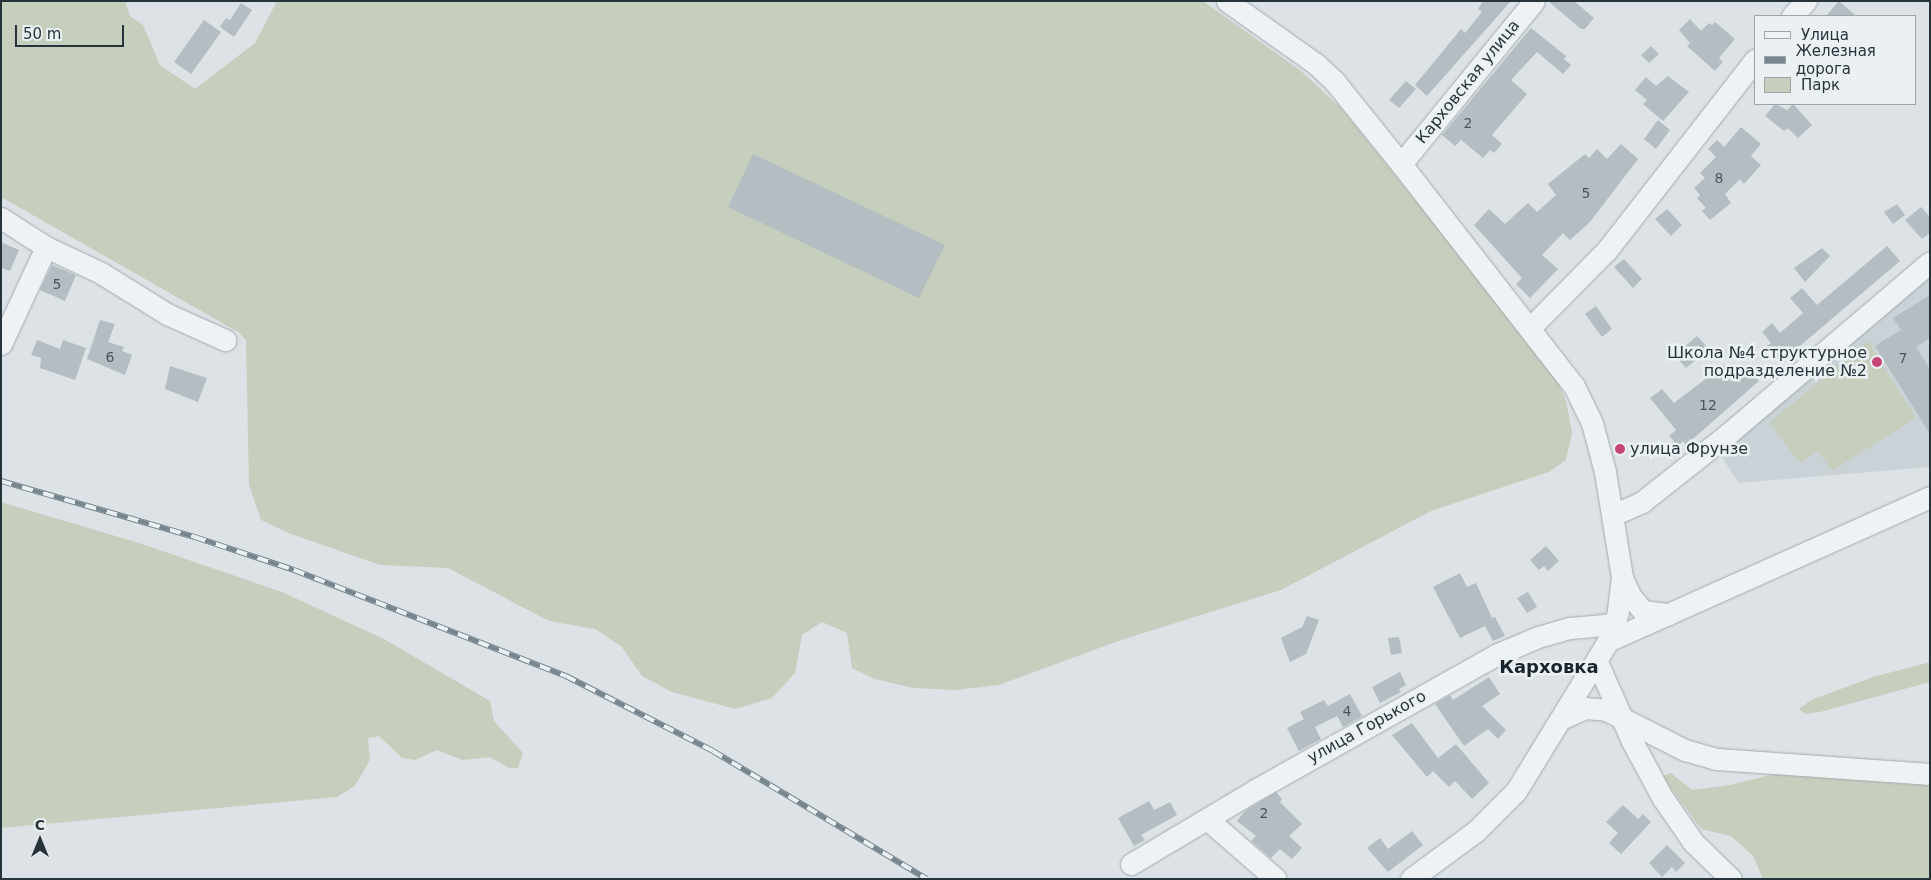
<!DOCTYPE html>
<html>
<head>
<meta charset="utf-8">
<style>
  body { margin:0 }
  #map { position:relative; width:1931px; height:880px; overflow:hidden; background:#dce2e6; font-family:"DejaVu Sans",sans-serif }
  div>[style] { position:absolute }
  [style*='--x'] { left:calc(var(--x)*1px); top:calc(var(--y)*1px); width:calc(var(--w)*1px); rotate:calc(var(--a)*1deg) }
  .built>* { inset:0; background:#cad2d7 }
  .green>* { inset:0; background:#c6cfbe }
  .building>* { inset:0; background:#b4bdc2 }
  .roads { filter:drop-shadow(0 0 1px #a2aaaf) drop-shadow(0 0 1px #a2aaaf) }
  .minor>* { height:21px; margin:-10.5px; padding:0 10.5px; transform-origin:10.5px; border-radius:10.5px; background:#eef2f4 }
  .rail>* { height:5.5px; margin-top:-2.75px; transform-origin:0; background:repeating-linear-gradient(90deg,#ebf1f3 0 11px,#76858e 0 22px); box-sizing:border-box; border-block:1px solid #76858e }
  .dots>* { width:14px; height:14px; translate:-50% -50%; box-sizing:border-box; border:2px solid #ebf1f3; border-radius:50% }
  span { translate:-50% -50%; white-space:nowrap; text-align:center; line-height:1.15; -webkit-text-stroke:5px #ebf1f3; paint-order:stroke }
  .number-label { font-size:14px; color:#4a565d }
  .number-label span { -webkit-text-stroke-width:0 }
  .street-label { font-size:16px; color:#27333b }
  .poi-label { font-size:16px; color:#27333b }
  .right { translate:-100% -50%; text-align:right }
  .left { translate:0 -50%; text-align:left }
  .neighbourhood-label { font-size:18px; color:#19242c; font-weight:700 }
  .frame { position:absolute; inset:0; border:2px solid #27333b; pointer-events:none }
  .legend { position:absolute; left:1754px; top:15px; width:162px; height:90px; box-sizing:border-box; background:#ebf1f3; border:1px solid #9da5a9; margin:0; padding:6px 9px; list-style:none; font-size:15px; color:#27333b }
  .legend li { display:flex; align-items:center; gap:10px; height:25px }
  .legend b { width:25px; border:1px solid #9da5a9 }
  .north { position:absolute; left:15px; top:815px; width:50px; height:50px; -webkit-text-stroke:4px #ebf1f3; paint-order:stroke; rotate:0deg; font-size:14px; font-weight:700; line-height:20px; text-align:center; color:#27333b }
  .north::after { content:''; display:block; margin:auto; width:18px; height:22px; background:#27333b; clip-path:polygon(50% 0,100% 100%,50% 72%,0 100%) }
  .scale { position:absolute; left:15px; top:25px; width:109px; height:22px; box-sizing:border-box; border:2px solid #27333b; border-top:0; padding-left:6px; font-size:15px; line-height:18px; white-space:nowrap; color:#27333b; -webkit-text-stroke:4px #ebf1f3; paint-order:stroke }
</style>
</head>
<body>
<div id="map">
  <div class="built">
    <i style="clip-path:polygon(1930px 271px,1930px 467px,1739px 483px,1719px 453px)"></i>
  </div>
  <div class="green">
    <i style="clip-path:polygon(1px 1px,125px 1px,130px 16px,143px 25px,160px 65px,195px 89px,255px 43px,277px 1px,1203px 1px,1301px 71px,1342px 109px,1553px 370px,1566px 401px,1572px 433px,1566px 460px,1549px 472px,1431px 511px,1281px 590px,1121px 640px,999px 685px,956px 690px,913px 688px,875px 679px,852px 668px,847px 633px,822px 622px,802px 635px,795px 673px,772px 698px,735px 709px,672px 692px,642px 676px,621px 646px,595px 629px,549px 621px,448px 568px,380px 565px,291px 534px,261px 520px,249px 485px,246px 340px,238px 332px,1px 197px)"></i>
    <i style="clip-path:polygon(1868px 341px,1916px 418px,1832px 471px,1818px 451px,1800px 463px,1769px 423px)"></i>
    <i style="clip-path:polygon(1px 502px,139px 543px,282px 592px,384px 639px,490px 701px,494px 721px,523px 753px,518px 768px,509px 768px,490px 757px,463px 760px,437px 750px,415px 760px,402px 758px,379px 736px,368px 738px,370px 760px,355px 786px,337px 797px,1px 828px)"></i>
    <i style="clip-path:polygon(1930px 662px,1930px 682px,1820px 712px,1805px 714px,1799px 709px,1811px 700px,1873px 677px)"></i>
    <i style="clip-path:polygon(1787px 771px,1930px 779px,1930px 879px,1763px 879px,1753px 856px,1731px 836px,1701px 829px,1662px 776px,1671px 773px,1692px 790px,1730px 785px)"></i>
  </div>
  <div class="building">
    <i style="clip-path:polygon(1483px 1px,1511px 1px,1427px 96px,1415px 85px,1461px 29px,1465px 33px,1482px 12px,1478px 9px)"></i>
    <i style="clip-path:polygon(1548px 1px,1574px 1px,1594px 18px,1585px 29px,1581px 29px)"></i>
    <i style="clip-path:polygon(1839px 1px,1856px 16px,1826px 16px)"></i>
    <i style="clip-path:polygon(241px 3px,252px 10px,234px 37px,220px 27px,226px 18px,230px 20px)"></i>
    <i style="clip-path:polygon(1690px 19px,1701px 31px,1709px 23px,1712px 25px,1715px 22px,1735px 39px,1719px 58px,1723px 62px,1715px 71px,1687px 46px,1690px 43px,1679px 30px)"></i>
    <i style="clip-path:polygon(204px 20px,221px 32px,191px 74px,174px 62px)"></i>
    <i style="clip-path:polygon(1531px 28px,1566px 56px,1564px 59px,1571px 65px,1563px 74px,1537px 52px,1511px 80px,1527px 94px,1492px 135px,1502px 144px,1494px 153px,1490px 150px,1483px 158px,1461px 140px,1455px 146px,1442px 135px)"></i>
    <i style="clip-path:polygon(1651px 46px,1659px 54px,1649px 63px,1641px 55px)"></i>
    <i style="clip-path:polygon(1668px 76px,1689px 92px,1663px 121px,1643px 104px,1647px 100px,1635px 90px,1646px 77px,1656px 86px)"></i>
    <i style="clip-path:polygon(1406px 81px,1416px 89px,1399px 108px,1389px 100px)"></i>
    <i style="clip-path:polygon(1775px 104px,1787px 110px,1793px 104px,1812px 125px,1798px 138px,1788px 128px,1784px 131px,1765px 116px)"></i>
    <i style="clip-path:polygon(1658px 120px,1670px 130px,1656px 149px,1644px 139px)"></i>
    <i style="clip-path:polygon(1741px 127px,1761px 144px,1751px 156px,1761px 165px,1744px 184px,1740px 179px,1725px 194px,1731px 203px,1710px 220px,1702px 211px,1706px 208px,1697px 198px,1700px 195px,1694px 188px,1705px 178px,1700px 173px,1716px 157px,1708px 149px,1717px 140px,1724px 147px)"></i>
    <i style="clip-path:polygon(1621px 144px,1638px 159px,1590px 222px,1570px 240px,1563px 233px,1542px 255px,1558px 269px,1530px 298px,1516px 284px,1522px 278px,1474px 225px,1489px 209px,1505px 224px,1528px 203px,1537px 212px,1556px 195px,1548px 184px,1585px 154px,1589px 158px,1597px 149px,1607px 159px)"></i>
    <i style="clip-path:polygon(753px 154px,945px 245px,919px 298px,728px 207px)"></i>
    <i style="clip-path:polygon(1897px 204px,1905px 215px,1893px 224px,1884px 212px)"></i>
    <i style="clip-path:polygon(1921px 207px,1930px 217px,1930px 233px,1922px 239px,1905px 220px)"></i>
    <i style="clip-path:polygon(1667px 209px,1682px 225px,1671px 236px,1655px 219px)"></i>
    <i style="clip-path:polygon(1px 242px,19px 250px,10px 271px,1px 268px)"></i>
    <i style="clip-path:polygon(1887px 246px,1900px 261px,1781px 362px,1767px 346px,1771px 343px,1762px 332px,1772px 323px,1780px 333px,1803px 313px,1790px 298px,1802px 288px,1817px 305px)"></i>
    <i style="clip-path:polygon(1822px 248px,1830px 256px,1805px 282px,1794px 268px)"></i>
    <i style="clip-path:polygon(1624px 259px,1642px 279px,1633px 288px,1614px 267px)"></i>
    <i style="clip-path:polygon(52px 265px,76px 275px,65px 301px,40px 290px)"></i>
    <i style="clip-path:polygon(1930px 295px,1930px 338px,1916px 347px,1930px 369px,1930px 434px,1875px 346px,1901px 330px,1893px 318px)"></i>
    <i style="clip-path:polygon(1596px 306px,1612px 329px,1602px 337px,1585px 314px)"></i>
    <i style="clip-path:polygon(100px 320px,115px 324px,108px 342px,124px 347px,122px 351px,132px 355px,125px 375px,87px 359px)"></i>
    <i style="clip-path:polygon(1697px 336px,1709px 349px,1686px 368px,1675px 355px)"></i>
    <i style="clip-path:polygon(37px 340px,60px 349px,63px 340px,86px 348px,75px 380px,40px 368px,41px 358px,31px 355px)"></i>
    <i style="clip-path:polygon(1725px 364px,1734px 375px,1745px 365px,1759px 381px,1686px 445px,1683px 441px,1678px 446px,1669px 436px,1676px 430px,1650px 398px,1662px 389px,1674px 403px)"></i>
    <i style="clip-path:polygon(170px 366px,207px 378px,198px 402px,165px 389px)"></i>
    <i style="clip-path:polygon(1546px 546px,1559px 561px,1548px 571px,1544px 566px,1539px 570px,1530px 560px)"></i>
    <i style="clip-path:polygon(1460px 573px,1467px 587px,1476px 583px,1492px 618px,1495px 617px,1505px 636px,1493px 641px,1485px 626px,1460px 638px,1433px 587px)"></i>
    <i style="clip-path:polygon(1528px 592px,1537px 607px,1527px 613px,1517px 598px)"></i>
    <i style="clip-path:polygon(1307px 616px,1319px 620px,1306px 654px,1290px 662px,1281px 638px,1302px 627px)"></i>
    <i style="clip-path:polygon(1399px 637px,1402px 653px,1391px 655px,1388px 638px)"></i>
    <i style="clip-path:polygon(1400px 672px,1406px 685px,1399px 689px,1401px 692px,1380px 703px,1372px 687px)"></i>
    <i style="clip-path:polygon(1489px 677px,1500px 694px,1482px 706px,1506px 730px,1498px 739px,1488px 729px,1464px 746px,1435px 704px,1450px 695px,1453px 700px)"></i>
    <i style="clip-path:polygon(1350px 694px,1362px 716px,1343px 727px,1337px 716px,1315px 727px,1321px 739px,1299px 751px,1287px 728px,1304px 719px,1300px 712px,1324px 700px,1328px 706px)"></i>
    <i style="clip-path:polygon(1412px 723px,1438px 758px,1456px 744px,1489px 783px,1472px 799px,1455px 781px,1449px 787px,1433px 771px,1427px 777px,1392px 735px)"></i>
    <i style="clip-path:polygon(1276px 792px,1282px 799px,1280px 802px,1302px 824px,1289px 836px,1302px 848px,1292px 859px,1280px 849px,1271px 858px,1251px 841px,1256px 836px,1237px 821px,1245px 811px)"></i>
    <i style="clip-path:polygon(1149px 801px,1154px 810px,1170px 802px,1177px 815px,1141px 835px,1145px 840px,1134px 846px,1118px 818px)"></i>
    <i style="clip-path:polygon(1623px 805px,1638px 819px,1643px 814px,1651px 822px,1621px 854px,1609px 843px,1618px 833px,1606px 822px)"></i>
    <i style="clip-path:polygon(1412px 831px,1423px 845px,1388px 872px,1367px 848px,1380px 838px,1388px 849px)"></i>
    <i style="clip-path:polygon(1667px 845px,1685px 863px,1676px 872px,1672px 867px,1662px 877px,1649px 863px)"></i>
  </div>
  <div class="roads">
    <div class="minor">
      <i style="--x:1227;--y:1;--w:109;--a:35.3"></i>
      <i style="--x:1316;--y:64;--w:26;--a:43"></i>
      <i style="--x:1335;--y:82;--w:105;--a:51.2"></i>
      <i style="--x:1401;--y:164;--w:281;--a:52.1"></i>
      <i style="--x:1574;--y:386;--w:41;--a:64.1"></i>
      <i style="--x:1592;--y:423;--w:51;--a:75.1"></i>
      <i style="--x:1605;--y:472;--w:106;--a:80.8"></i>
      <i style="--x:1622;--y:577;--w:35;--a:97"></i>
      <i style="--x:1618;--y:612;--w:31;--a:109"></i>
      <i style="--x:1608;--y:641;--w:176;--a:121.5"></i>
      <i style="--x:1516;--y:791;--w:57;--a:135"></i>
      <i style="--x:1476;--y:831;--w:81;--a:143.6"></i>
      <i style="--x:1792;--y:16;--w:21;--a:-47"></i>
      <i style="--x:1401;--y:164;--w:210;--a:-50.8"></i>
      <i style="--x:1;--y:218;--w:54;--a:32.8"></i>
      <i style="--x:46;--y:247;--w:61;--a:25.3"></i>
      <i style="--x:101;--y:273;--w:78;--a:31.8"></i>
      <i style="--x:167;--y:314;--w:64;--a:24.1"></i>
      <i style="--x:1530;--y:328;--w:110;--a:-45.4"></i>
      <i style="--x:1607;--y:250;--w:241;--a:-52.1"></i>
      <i style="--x:1;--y:344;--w:107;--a:-65.1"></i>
      <i style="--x:1613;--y:515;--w:32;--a:-24"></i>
      <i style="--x:1642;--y:502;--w:110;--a:-38.3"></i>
      <i style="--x:1728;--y:434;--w:265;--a:-40.4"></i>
      <i style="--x:1622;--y:578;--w:21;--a:65"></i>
      <i style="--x:1631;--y:597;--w:18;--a:49"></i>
      <i style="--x:1643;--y:611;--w:26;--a:7"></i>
      <i style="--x:1608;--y:641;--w:353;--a:-24.1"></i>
      <i style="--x:1597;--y:662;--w:86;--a:66.1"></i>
      <i style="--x:1632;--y:741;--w:64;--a:61.8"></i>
      <i style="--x:1662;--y:797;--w:55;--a:55.4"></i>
      <i style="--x:1693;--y:842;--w:53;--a:44.2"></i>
      <i style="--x:1563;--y:718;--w:24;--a:-24"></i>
      <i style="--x:1585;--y:708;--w:21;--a:5"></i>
      <i style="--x:1606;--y:710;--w:89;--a:26.9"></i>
      <i style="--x:1685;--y:750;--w:33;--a:16"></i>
      <i style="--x:1717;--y:759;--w:214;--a:4"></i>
      <i style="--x:1207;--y:819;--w:91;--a:41"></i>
      <i style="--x:1131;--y:864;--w:147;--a:-30.8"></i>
      <i style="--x:1257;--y:789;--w:276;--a:-29.3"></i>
      <i style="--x:1498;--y:654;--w:43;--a:-23"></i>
      <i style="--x:1538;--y:637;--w:33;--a:-16"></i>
      <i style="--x:1570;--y:628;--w:45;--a:-5.1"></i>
    </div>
  </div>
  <div class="rail">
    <i style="--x:1;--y:481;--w:202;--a:16.1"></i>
    <i style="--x:195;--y:537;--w:104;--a:18.4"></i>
    <i style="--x:294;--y:570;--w:292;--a:21.3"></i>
    <i style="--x:566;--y:676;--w:165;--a:27"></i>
    <i style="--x:713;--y:751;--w:249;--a:30.9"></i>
  </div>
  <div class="dots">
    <i style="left:1877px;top:362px;background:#c74579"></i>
    <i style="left:1620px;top:449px;background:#c74579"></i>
  </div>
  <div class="number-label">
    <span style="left:1468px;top:123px">2</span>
    <span style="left:1719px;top:178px">8</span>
    <span style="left:1586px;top:193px">5</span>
    <span style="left:57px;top:284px">5</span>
    <span style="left:110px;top:357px">6</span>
    <span style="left:1903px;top:358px">7</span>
    <span style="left:1708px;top:405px">12</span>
    <span style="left:1347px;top:711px">4</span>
    <span style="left:1264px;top:813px">2</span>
  </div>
  <div class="street-label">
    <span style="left:1468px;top:82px;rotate:-51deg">Карховская улица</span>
    <span style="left:1367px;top:727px;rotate:-29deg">улица Горького</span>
  </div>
  <div class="poi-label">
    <span class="right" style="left:1867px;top:362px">Школа №4 структурное<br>подразделение №2</span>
    <span class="left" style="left:1630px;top:449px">улица Фрунзе</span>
  </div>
  <div class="neighbourhood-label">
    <span style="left:1549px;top:667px">Карховка</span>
  </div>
  <div class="frame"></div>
  <ul class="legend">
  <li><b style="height:6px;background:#eef2f4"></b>Улица</li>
  <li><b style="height:6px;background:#76858e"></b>Железная дорога</li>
  <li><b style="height:14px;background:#c6cfbe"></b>Парк</li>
  </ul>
  <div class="north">С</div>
  <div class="scale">50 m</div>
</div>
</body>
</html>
